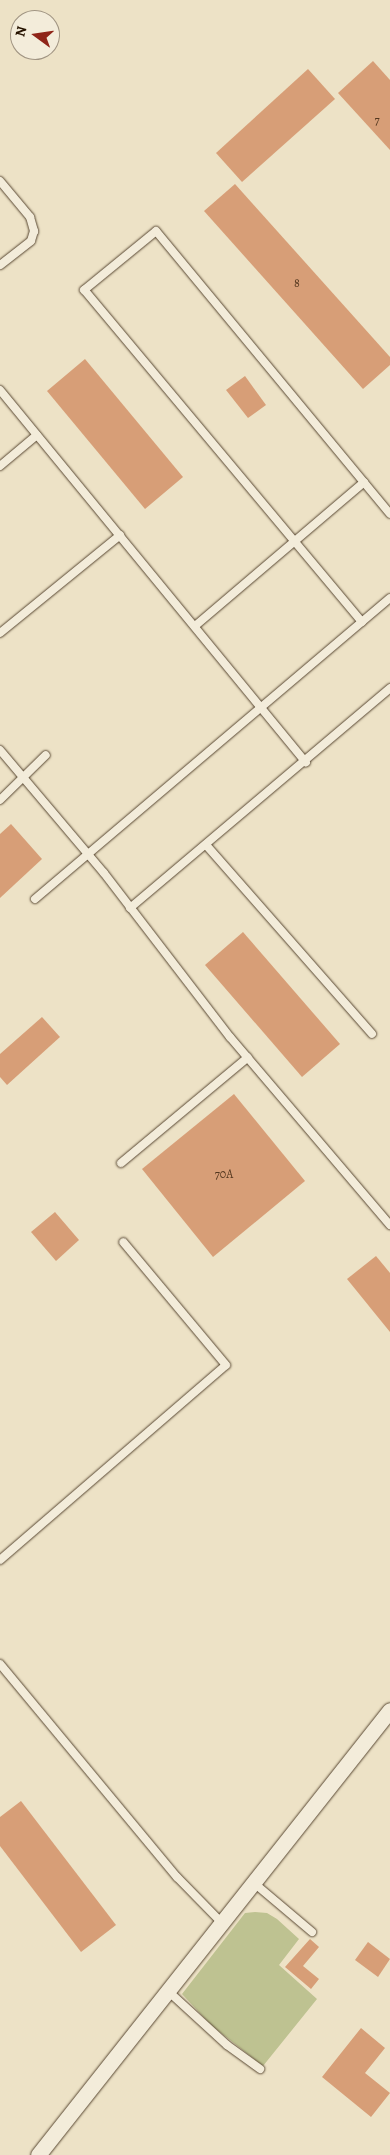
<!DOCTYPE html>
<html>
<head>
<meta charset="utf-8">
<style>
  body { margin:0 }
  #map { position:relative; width:390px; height:2155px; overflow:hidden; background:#ede2c6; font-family:Alegreya,serif }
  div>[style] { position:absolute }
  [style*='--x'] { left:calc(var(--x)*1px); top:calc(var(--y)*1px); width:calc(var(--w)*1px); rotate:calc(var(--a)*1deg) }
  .green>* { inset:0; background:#bec291 }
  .building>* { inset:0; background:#d79e77 }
  .roads { filter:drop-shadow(0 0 1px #584732) drop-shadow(0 0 1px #584732) }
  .service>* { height:8px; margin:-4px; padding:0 4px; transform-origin:4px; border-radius:4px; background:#f3ecda }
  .minor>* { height:15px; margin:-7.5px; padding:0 7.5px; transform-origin:7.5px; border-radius:7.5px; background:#f3ecda }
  span { translate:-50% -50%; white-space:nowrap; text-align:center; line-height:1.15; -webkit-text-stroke:4px #f3ecda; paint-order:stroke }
  .number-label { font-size:12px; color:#52361e }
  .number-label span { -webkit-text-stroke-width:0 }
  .north { position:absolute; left:10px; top:10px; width:50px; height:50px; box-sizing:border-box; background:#f3ecda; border:1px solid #a19583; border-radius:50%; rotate:284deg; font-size:14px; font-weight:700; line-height:20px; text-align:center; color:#261300 }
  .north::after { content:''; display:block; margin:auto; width:18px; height:22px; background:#8f2418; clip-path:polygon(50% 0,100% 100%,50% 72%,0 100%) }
</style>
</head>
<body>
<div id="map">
  <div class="green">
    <i style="clip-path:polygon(255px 1912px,267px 1913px,277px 1919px,299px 1939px,279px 1965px,317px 1999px,263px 2066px,211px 2025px,182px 1994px,245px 1913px)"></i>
  </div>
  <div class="building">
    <i style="clip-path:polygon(373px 61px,390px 80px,390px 150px,338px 93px)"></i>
    <i style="clip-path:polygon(308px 69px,335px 99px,242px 182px,216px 153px)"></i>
    <i style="clip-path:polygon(235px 184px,390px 357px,390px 365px,363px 389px,204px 211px)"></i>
    <i style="clip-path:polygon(85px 359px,183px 477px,145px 509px,47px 391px)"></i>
    <i style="clip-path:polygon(245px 376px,266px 405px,248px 418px,226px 390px)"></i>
    <i style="clip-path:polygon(11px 824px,42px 859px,0 898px,0 834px)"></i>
    <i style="clip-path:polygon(243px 932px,340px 1044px,302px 1077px,205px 965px)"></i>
    <i style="clip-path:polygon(42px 1017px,60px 1037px,7px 1085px,0 1077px,0 1054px)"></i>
    <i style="clip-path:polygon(234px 1094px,305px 1181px,213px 1257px,142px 1169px)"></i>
    <i style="clip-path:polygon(55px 1212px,79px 1240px,56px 1261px,31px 1232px)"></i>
    <i style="clip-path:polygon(376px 1256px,390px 1273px,390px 1332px,347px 1279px)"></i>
    <i style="clip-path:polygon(21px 1801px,116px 1925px,81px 1952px,0 1846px,0 1817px)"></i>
    <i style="clip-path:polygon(310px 1939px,319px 1947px,303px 1966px,319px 1979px,311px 1989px,285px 1967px)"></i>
    <i style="clip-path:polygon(368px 1942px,390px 1959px,378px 1977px,355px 1960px)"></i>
    <i style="clip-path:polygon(361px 2028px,385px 2048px,365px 2073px,390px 2093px,371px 2117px,322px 2077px)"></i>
  </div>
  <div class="roads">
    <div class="service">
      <i style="--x:0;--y:181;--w:47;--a:50.2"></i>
      <i style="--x:30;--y:217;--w:15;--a:74"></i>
      <i style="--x:34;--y:231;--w:10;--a:107"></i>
      <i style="--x:31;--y:241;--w:39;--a:142"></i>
      <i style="--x:0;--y:390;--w:482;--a:50.6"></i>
      <i style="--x:0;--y:466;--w:48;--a:-40"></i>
      <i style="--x:362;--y:622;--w:433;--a:-129.9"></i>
      <i style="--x:84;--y:290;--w:93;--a:-39.3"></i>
      <i style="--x:156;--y:231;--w:367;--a:50.4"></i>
      <i style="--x:195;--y:626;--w:222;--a:-40.4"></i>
      <i style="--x:0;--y:633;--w:155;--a:-39.2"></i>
      <i style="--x:0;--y:750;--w:161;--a:49.8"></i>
      <i style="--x:104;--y:873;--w:207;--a:52.5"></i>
      <i style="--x:230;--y:1037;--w:247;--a:49.6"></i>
      <i style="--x:0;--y:800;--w:64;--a:-44.4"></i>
      <i style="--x:207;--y:846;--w:250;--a:48.7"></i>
      <i style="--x:35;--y:899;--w:465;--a:-40.3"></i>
      <i style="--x:130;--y:908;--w:341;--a:-40.2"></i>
      <i style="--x:121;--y:1163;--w:165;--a:-39.8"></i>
      <i style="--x:0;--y:1560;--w:298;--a:-40.8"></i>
      <i style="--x:226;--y:1365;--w:160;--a:-129.9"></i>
      <i style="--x:0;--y:1664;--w:277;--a:50.3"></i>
      <i style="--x:177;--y:1877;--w:64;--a:45.6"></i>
      <i style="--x:254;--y:1883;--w:76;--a:40.2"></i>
      <i style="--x:168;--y:1991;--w:80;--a:42.5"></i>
      <i style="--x:227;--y:2045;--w:41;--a:36"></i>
    </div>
    <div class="minor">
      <i style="--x:38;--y:2155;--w:567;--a:-51.66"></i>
    </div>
  </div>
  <div class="number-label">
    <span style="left:377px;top:121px">7</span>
    <span style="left:297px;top:284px">8</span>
    <span style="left:224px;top:1175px">70А</span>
  </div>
  <div class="north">N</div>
</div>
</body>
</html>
